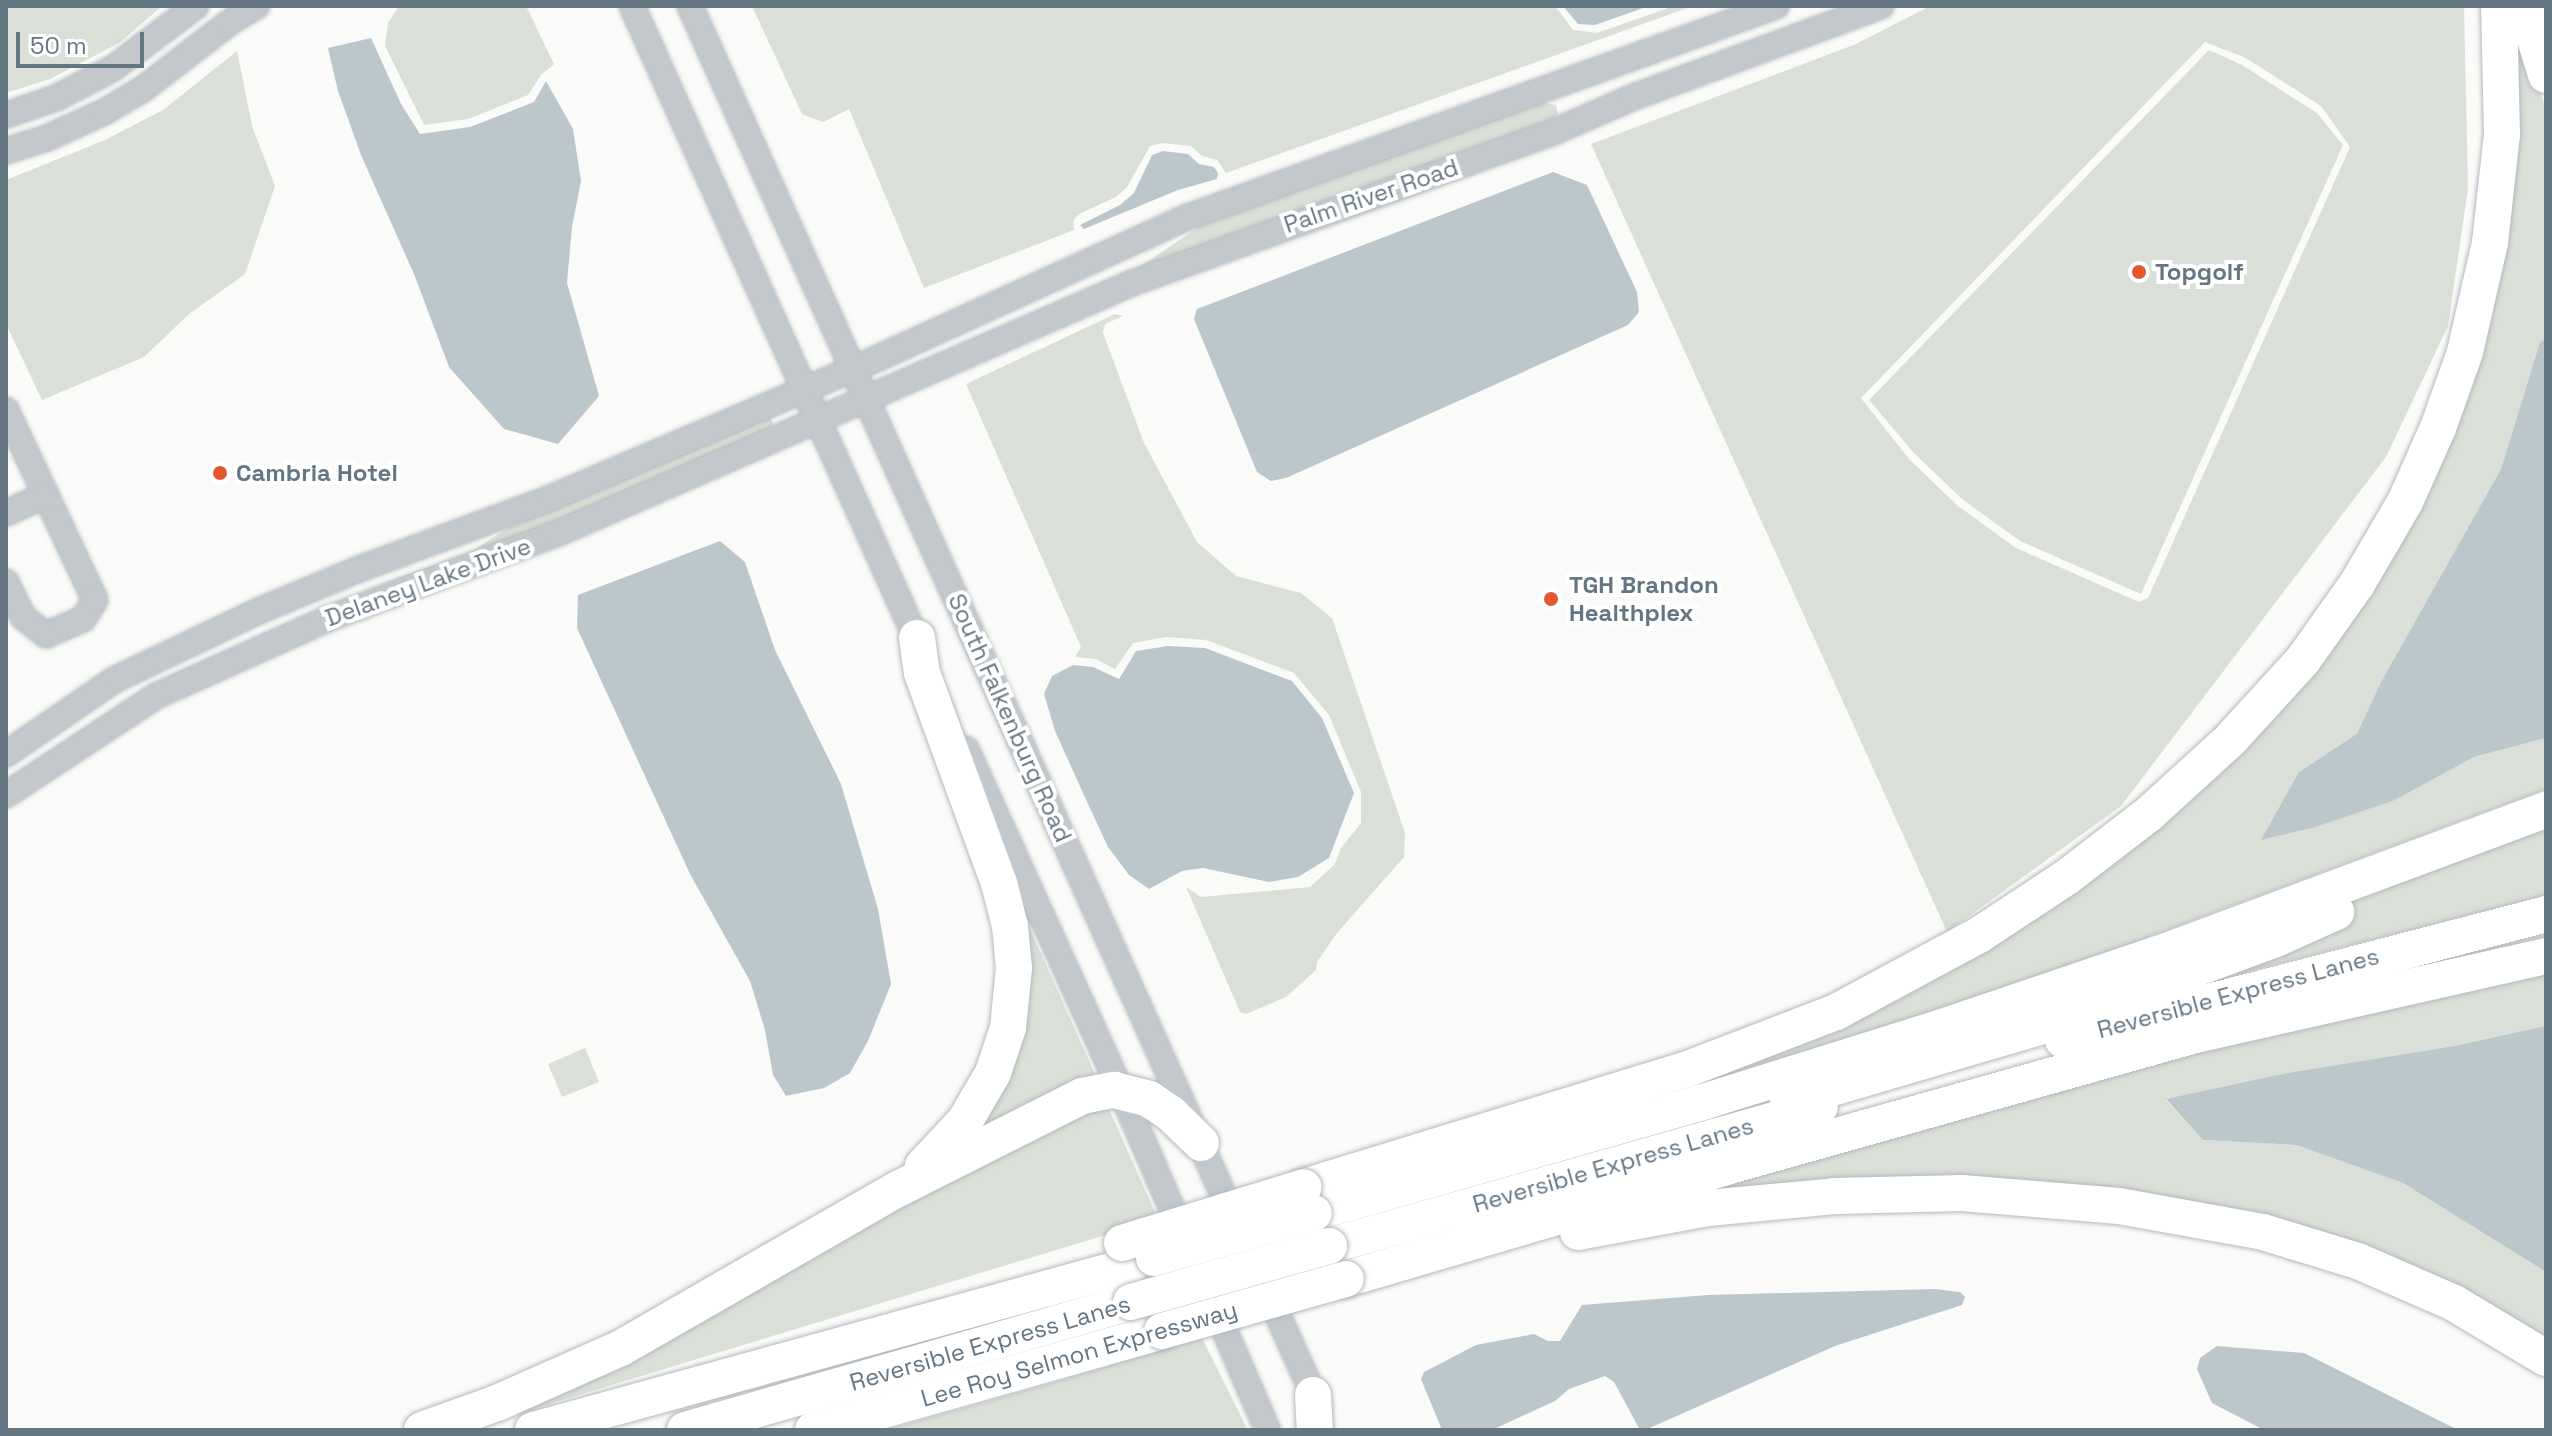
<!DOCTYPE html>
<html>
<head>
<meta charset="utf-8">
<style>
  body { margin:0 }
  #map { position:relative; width:2552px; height:1436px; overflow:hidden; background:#fafaf8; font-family:"Space Grotesk",sans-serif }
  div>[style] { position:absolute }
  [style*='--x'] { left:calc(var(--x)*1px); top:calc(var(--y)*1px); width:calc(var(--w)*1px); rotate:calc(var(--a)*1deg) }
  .green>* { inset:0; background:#dadfd7 }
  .water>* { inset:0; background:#bbc7cb }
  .roads { filter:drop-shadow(0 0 2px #b4b9bd) drop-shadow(0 0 2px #b4b9bd) }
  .minor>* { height:24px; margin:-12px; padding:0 12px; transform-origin:12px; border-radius:12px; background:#c3c8cc }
  .highway>* { height:36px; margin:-18px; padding:0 18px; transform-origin:18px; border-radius:18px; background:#fff }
  .bridges { filter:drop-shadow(0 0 2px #b4b9bd) drop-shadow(0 0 2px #b4b9bd) }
  .highway-bridge>* { height:36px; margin:-18px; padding:0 18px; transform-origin:18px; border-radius:18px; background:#fff }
  .dots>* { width:22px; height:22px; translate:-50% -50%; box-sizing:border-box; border:4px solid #fff; border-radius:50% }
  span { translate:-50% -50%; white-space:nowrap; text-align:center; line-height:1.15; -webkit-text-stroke:8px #fff; paint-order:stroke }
  .street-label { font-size:24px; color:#657683 }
  .poi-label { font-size:24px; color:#657683; font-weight:700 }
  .left { translate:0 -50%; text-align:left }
  .frame { position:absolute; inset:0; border:8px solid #657683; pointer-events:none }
  .scale { position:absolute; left:16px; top:32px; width:128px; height:36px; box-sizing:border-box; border:4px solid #657683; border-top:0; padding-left:10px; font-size:24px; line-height:28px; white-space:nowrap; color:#657683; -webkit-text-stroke:6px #fff; paint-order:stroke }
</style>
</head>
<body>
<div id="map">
  <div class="green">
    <i style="clip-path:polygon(6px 6px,162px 6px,119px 43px,50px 79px,6px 93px)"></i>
    <i style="clip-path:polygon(399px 6px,526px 6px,554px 64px,541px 75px,528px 95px,468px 119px,424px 125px,385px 46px,388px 23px)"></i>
    <i style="clip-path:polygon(752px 6px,1555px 6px,1573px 30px,1597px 33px,1674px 6px,1693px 6px,1226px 173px,1217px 160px,1202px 156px,1191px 146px,1163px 143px,1150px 146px,1127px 187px,1116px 197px,1079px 214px,1073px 221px,1074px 230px,924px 288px,849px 109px,823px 122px,802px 114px)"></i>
    <i style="clip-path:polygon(evenodd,1930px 6px,2464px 6px,2468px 188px,2448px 326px,2386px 457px,2121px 806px,1947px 932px,1591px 144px,1856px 44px,1930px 6px,2205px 42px,2246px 58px,2321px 106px,2350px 147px,2148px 598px,2139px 602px,2016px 548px,1958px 506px,1909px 459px,1861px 398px,2205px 42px)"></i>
    <i style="clip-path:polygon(2516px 7px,2546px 110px,2546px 339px,2540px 342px,2501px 469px,2381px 682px,2357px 735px,2299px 772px,2395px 800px,2474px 757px,2546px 738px,2546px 789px,2041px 977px,1679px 1093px,1706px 1071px,1799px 1035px,2223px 757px,2446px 427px)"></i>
    <i style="clip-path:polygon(2209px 50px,2242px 65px,2317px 113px,2343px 145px,2141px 594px,2020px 541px,1962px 499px,1914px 453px,1869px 400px)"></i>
    <i style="clip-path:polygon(237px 51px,252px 126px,275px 186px,245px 274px,189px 314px,144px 357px,42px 400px,6px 324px,6px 180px,105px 140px,163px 110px)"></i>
    <i style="clip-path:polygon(1540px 102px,1556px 105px,1558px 113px,1554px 119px,1133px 271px,1202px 225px)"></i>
    <i style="clip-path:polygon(1115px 314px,1123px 316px,1105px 324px,1103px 333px,1144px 443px,1197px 542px,1236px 576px,1301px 593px,1332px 618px,1405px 833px,1404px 857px,1337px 933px,1317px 962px,1316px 970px,1286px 997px,1246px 1014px,1240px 1012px,1186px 887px,1201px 897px,1310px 887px,1335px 864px,1341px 848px,1361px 823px,1361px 792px,1329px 715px,1294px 673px,1206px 640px,1166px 637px,1133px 643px,1115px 669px,1096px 659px,1075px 657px,1081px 647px,966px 384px)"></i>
    <i style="clip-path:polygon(770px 416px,773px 424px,769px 428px,559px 521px,467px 557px,366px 589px,469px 553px,508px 528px)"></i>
    <i style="clip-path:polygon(2546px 828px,2546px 895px,2129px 1002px,2108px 985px,2428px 873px)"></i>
    <i style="clip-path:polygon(1008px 880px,1095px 1074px,1094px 1081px,965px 1134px,980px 1115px)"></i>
    <i style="clip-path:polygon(2546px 968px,2546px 1026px,2454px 1046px,2287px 1073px,2166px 1100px,2203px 1140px,2296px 1145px,2403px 1183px,2546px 1272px,2546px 1342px,2310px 1230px,1707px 1191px,2127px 1068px)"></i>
    <i style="clip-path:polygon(585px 1048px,599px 1082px,562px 1097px,548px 1064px)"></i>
    <i style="clip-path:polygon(1105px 1100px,1158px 1219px,483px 1424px)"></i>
    <i style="clip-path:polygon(1202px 1338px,1248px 1430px,886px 1430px,1055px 1382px)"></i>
  </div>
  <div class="water">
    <i style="clip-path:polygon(1563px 6px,1649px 6px,1595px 25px,1578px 24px)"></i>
    <i style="clip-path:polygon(371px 38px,401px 104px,420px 134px,470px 127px,534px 102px,546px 81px,573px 129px,581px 181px,572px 227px,567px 283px,599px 396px,558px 444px,504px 429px,449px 367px,414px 274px,361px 155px,338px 91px,328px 48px)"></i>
    <i style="clip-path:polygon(1163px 151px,1188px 154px,1199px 164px,1214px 167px,1218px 173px,1217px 179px,1178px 190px,1084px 229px,1080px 225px,1120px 205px,1134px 193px,1152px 155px)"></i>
    <i style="clip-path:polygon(1553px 172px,1587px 185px,1637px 292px,1639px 312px,1628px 325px,1286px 478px,1271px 481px,1257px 472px,1194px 319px,1197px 309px)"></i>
    <i style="clip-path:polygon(2546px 339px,2546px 738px,2474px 757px,2395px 800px,2315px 827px,2261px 840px,2299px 772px,2357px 734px,2381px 682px,2501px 469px,2540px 342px)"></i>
    <i style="clip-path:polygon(720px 541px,745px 562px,775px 650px,841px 784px,878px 909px,891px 984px,868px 1041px,850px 1073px,824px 1088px,786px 1096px,773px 1075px,765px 1030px,750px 981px,690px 874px,577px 628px,578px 595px)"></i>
    <i style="clip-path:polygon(1168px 646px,1205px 648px,1292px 681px,1322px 718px,1354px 793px,1329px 858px,1298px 877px,1269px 882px,1203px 868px,1182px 871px,1149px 889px,1129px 875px,1108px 847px,1088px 804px,1055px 731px,1044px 694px,1052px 676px,1073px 665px,1093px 667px,1119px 679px,1136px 651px)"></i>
    <i style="clip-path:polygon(2546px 1026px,2546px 1272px,2403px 1183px,2296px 1145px,2203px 1140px,2166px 1099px,2287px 1073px,2454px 1046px)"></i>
    <i style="clip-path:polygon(1935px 1289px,1960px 1292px,1965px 1297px,1962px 1305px,1835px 1346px,1645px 1430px,1640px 1430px,1614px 1382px,1605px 1376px,1569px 1389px,1555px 1401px,1492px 1430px,1442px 1430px,1421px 1379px,1424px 1372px,1476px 1345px,1534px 1334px,1548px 1341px,1560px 1341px,1582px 1305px,1708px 1295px)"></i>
    <i style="clip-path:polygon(2217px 1346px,2304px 1353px,2458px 1430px,2264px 1430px,2212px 1403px,2197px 1369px,2200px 1358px)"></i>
  </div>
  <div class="roads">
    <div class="minor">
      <i style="--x:632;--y:6;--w:705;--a:65.8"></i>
      <i style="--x:690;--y:6;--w:1334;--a:65.84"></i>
      <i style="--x:6;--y:115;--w:53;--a:-18.8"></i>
      <i style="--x:56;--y:98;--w:63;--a:-27.4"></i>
      <i style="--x:112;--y:69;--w:105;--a:-36.9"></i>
      <i style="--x:6;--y:151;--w:43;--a:-17.6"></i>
      <i style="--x:47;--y:138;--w:63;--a:-24.5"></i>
      <i style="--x:104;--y:112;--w:45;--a:-30.5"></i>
      <i style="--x:143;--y:89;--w:110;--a:-37.6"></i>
      <i style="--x:230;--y:22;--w:31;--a:-31"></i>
      <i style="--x:6;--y:410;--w:210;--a:64.9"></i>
      <i style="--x:95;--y:600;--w:22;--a:122"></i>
      <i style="--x:83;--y:619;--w:40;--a:156.6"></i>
      <i style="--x:46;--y:635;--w:29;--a:-142"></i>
      <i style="--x:23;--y:617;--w:39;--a:-116"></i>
      <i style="--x:6;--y:513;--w:44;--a:-24.2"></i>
      <i style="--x:966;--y:749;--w:375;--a:65.6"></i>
      <i style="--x:1121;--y:1091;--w:369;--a:66.6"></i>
      <i style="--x:6;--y:754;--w:131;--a:-34.4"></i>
      <i style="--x:114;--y:680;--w:163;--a:-25.5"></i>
      <i style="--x:261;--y:610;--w:106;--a:-22.7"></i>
      <i style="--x:359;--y:569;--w:202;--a:-20.3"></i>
      <i style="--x:548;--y:499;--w:359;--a:-23.1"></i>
      <i style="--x:878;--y:358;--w:341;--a:-24.5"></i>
      <i style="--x:1188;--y:217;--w:625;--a:-19.74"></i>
      <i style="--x:6;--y:795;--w:180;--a:-33.4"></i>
      <i style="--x:156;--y:696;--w:188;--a:-24.2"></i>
      <i style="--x:327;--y:619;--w:250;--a:-20.4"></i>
      <i style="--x:561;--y:532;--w:623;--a:-23.56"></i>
      <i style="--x:1132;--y:283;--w:450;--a:-19.7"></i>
      <i style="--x:1556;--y:131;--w:87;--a:-23.6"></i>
      <i style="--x:1636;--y:96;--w:261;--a:-20.2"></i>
      <i style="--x:1266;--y:1289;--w:132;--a:65.8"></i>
    </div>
    <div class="highway">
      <i style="--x:2525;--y:6;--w:72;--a:73.1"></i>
      <i style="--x:917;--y:638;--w:35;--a:82"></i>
      <i style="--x:922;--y:673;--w:224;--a:69.9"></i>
      <i style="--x:999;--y:883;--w:44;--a:75.7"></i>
      <i style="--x:1010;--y:926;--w:42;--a:84.6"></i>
      <i style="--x:1014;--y:968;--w:60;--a:95.7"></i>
      <i style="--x:1008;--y:1028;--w:47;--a:108.4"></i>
      <i style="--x:993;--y:1073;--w:56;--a:120.3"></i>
      <i style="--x:965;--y:1121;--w:62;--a:133"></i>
      <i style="--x:2063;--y:1040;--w:499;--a:-14.6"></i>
      <i style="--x:1788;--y:1101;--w:262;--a:-16.4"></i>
      <i style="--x:2039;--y:1027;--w:255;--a:-20.4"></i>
      <i style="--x:2278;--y:938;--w:64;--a:-24.1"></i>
      <i style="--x:1304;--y:1187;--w:399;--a:-17.1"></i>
      <i style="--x:1685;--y:1070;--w:162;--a:-21"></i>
      <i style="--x:1836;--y:1012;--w:162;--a:-28.3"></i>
      <i style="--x:1979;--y:935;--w:105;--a:-33.4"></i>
      <i style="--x:2067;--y:877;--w:105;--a:-37.6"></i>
      <i style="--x:2150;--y:813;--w:108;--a:-42.4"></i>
      <i style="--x:2230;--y:740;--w:108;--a:-47.6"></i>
      <i style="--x:2303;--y:660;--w:93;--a:-54.6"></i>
      <i style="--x:2357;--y:584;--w:95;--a:-59.7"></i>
      <i style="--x:2405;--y:502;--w:81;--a:-66"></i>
      <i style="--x:2438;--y:428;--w:81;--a:-70.4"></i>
      <i style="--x:2465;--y:352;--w:112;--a:-77.1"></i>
      <i style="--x:2490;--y:243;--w:109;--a:-83.7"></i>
      <i style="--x:2502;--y:135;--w:129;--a:-91.3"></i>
      <i style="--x:1314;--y:1213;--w:405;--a:-15.9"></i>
      <i style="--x:1703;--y:1102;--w:247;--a:-17.4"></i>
      <i style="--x:1939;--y:1028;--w:231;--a:-18.7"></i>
      <i style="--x:2158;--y:954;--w:414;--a:-20.4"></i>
      <i style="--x:1578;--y:1232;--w:132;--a:-10.5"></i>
      <i style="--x:1708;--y:1208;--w:127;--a:-5.4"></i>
      <i style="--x:1834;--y:1196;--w:128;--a:-1.3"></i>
      <i style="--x:1962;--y:1193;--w:158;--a:4.7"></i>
      <i style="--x:2119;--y:1206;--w:146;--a:10.2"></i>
      <i style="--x:2263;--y:1232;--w:99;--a:17"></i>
      <i style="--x:2358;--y:1261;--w:105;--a:23.6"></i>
      <i style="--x:2454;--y:1303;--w:107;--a:30.9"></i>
      <i style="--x:1329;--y:1246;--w:510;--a:-15.81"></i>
      <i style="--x:1346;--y:1279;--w:396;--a:-16.4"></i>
      <i style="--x:1726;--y:1167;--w:492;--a:-15.7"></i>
      <i style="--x:2200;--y:1034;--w:355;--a:-12.7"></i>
      <i style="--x:1313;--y:1395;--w:35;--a:87"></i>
      <i style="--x:422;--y:1430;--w:80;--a:-19.8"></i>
      <i style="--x:497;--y:1403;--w:136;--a:-23.9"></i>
      <i style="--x:621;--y:1348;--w:319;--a:-29.9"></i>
      <i style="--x:898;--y:1189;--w:206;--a:-26.8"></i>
      <i style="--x:1082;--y:1096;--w:33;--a:-11"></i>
      <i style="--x:1114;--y:1090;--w:36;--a:14"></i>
      <i style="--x:1149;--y:1099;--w:25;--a:34"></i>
      <i style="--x:1170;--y:1113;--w:43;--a:44.1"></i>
      <i style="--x:533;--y:1430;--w:621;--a:-15.4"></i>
      <i style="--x:685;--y:1430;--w:464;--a:-16"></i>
      <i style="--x:813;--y:1430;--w:363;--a:-15.8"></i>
    </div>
  </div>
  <div class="bridges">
    <div class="highway-bridge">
      <i style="--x:1122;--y:1243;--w:190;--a:-17.1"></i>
      <i style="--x:1154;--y:1258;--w:166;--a:-15.7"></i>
      <i style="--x:1131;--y:1302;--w:206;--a:-15.8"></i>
      <i style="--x:1162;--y:1331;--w:191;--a:-15.8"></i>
    </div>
  </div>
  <div class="dots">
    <i style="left:2139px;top:272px;background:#e4572e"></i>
    <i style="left:220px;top:473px;background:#e4572e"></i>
    <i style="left:1551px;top:599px;background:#e4572e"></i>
  </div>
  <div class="street-label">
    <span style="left:1371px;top:196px;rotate:-19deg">Palm River Road</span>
    <span style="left:428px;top:582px;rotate:-20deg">Delaney Lake Drive</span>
    <span style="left:1010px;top:718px;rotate:66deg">South Falkenburg Road</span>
    <span style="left:2238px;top:993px;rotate:-15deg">Reversible Express Lanes</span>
    <span style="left:1613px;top:1165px;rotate:-16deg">Reversible Express Lanes</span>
    <span style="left:990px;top:1343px;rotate:-16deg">Reversible Express Lanes</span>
    <span style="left:1079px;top:1354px;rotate:-16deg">Lee Roy Selmon Expressway</span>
  </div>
  <div class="poi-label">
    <span class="left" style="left:2155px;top:272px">Topgolf</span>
    <span class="left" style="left:236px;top:473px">Cambria Hotel</span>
    <span class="left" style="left:1569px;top:599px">TGH Brandon<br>Healthplex</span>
  </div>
  <div class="frame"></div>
  <div class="scale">50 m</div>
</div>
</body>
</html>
